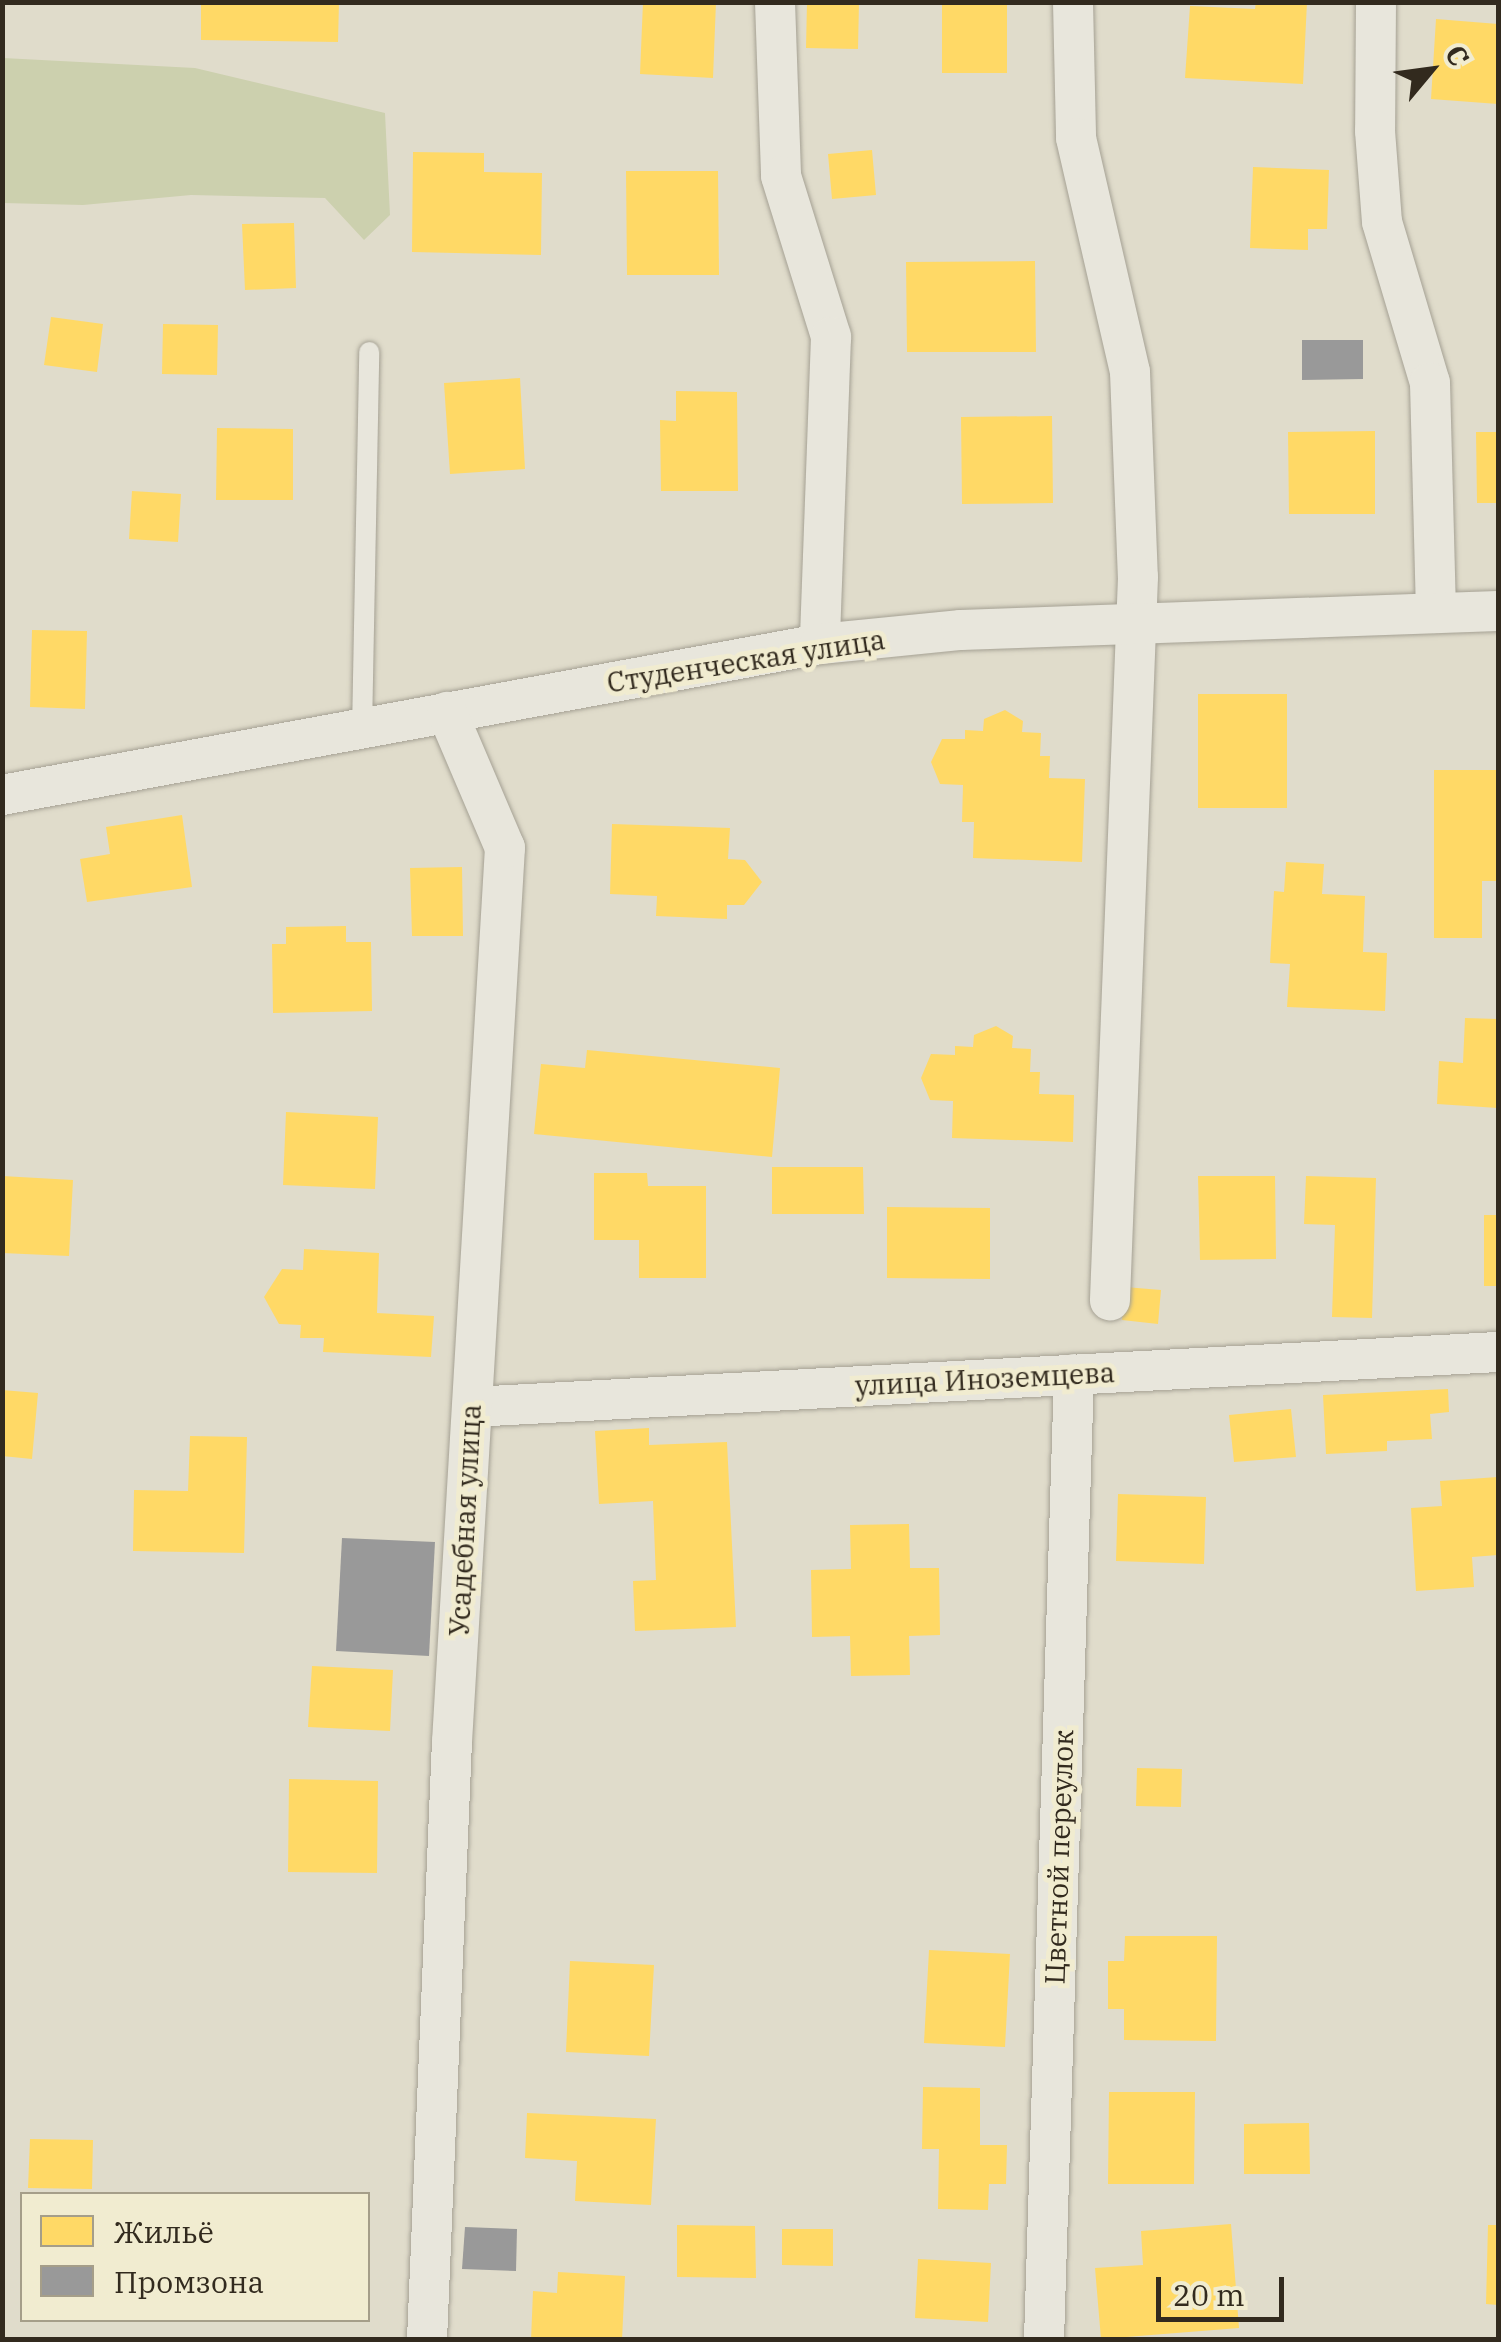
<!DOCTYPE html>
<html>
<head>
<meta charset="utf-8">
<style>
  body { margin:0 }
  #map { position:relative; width:1501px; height:2342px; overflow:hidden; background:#e0dccb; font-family:"IBM Plex Serif",serif }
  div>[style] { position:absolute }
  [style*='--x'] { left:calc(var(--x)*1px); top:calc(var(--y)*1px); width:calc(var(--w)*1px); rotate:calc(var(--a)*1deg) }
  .green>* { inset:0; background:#ccd0ae }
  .homes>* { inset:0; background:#ffd966 }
  .industry>* { inset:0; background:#999 }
  .roads { filter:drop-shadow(0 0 2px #a5a194) drop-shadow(0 0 2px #a5a194) }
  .lane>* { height:20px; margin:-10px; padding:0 10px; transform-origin:10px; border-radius:10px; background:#e8e6dc }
  .street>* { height:40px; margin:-20px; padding:0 20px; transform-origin:20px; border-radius:20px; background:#e8e6dc }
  span { translate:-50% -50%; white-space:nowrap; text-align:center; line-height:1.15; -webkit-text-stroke:10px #f1ecd0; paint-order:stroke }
  .street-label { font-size:28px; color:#322a1e }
  .frame { position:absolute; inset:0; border:5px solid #322a1e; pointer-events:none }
  .legend { position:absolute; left:20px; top:2192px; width:350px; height:130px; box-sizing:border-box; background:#f1ecd0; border:2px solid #a59e89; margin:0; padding:12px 18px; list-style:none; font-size:30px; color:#322a1e }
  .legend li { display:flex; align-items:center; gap:20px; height:50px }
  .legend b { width:50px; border:2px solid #a59e89 }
  .north { position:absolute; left:1381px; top:20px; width:100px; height:100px; -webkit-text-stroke:8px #f1ecd0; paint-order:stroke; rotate:61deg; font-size:28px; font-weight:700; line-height:40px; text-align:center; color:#322a1e }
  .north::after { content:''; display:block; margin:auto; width:35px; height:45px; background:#322a1e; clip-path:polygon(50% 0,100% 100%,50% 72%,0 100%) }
  .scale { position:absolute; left:1156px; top:2277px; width:128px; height:45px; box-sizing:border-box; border:5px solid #322a1e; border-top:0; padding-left:12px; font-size:30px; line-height:35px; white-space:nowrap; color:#322a1e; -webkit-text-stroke:8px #f1ecd0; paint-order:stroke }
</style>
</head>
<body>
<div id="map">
  <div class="green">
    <i style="clip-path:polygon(3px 58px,195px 68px,385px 113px,390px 215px,364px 240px,325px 198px,191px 195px,83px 205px,3px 203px)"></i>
  </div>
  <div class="homes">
    <i style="clip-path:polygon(201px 2px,339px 2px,338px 42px,201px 40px)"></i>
    <i style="clip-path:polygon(643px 2px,716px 2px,713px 78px,640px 74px)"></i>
    <i style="clip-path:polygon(807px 2px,859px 2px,858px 49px,806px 48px)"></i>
    <i style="clip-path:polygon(942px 2px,1007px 2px,1007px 73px,942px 73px)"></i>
    <i style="clip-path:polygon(1256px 2px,1307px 2px,1303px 84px,1185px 78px,1190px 6px,1255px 9px)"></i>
    <i style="clip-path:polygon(1436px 19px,1498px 24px,1498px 104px,1431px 99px)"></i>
    <i style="clip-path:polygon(872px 150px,876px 195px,832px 199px,828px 154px)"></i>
    <i style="clip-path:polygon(413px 152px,484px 153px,484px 172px,542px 173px,541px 255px,412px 252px)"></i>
    <i style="clip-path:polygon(1253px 167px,1329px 170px,1327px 229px,1308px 229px,1308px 250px,1250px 248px)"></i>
    <i style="clip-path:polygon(626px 171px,718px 171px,719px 275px,627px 275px)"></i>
    <i style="clip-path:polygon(294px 223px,296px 288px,245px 290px,242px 224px)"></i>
    <i style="clip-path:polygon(1035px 261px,1036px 352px,907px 352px,906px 262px)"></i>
    <i style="clip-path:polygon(51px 317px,103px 324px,97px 372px,44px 365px)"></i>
    <i style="clip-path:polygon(163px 324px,218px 325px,217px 375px,162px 374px)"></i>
    <i style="clip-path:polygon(520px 378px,525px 469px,450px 474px,444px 383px)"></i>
    <i style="clip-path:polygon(676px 391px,737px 392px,738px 491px,661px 491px,660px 420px,676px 421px)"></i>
    <i style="clip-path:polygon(1052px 416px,1053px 503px,962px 504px,961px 417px)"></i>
    <i style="clip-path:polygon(217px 428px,293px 429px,293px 500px,216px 500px)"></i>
    <i style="clip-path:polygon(1375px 431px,1375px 514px,1289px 514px,1288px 432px)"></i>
    <i style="clip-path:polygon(1476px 432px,1498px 432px,1498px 503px,1477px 503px)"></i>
    <i style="clip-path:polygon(132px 491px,181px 494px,178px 542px,129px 539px)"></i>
    <i style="clip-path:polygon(32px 630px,87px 631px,85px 709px,30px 707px)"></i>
    <i style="clip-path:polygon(1198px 694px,1287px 694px,1287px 808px,1198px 808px)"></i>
    <i style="clip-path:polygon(1005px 710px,1023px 721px,1022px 732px,1041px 733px,1040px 756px,1050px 756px,1049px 778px,1085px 779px,1082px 862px,973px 858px,974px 822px,962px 822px,963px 785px,940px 784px,931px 762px,942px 739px,965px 739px,965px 730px,983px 731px,984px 719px)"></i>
    <i style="clip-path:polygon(1434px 770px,1498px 770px,1498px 881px,1482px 881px,1482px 938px,1434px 938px)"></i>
    <i style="clip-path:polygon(182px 815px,192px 887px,87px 902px,80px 859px,110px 854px,106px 827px)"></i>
    <i style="clip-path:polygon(612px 824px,730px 828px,728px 859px,745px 860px,762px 882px,744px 905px,727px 905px,727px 919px,656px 916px,657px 896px,610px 894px)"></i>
    <i style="clip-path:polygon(1286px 862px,1324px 864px,1322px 894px,1365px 896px,1363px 952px,1387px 953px,1385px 1011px,1287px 1007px,1290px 964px,1270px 963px,1274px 891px,1284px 892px)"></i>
    <i style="clip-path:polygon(462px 867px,463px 936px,412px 936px,410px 868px)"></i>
    <i style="clip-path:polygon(346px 926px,346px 942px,371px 942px,372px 1011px,273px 1013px,272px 944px,286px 944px,286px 927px)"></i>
    <i style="clip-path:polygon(1465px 1018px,1498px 1019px,1498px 1108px,1437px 1104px,1439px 1061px,1463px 1063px)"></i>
    <i style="clip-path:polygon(996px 1026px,1013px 1036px,1012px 1048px,1031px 1049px,1030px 1072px,1040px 1072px,1039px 1094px,1074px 1095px,1073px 1142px,952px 1138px,953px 1101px,930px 1100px,921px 1078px,931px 1054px,955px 1055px,955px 1046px,973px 1047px,974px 1035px)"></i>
    <i style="clip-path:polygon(587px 1050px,780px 1068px,772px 1157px,534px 1134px,541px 1064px,585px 1068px)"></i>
    <i style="clip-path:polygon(286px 1112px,378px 1117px,375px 1189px,283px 1185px)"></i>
    <i style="clip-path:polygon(772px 1167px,863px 1167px,864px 1214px,772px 1214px)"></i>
    <i style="clip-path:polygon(594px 1173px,647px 1173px,648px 1186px,706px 1186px,706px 1278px,639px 1278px,639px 1240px,594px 1240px)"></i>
    <i style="clip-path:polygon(2px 1176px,73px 1180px,69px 1256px,2px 1253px)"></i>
    <i style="clip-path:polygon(1198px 1176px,1275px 1176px,1276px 1259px,1200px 1260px)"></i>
    <i style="clip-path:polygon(1306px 1176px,1376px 1178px,1372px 1318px,1332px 1317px,1335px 1225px,1304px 1224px)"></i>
    <i style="clip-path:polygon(887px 1207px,990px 1208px,990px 1279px,887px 1278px)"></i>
    <i style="clip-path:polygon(1484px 1215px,1498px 1215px,1498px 1286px,1484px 1286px)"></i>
    <i style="clip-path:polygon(304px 1249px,379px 1253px,377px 1313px,434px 1316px,431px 1357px,323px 1352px,324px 1338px,300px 1338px,301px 1325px,279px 1324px,264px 1297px,282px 1269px,303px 1270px)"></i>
    <i style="clip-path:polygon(1125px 1287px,1161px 1290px,1158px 1324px,1122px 1320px)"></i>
    <i style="clip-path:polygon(1448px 1389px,1449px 1412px,1430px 1414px,1432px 1439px,1387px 1441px,1387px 1451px,1326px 1454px,1323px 1395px)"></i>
    <i style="clip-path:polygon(2px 1390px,38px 1393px,32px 1459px,2px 1456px)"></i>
    <i style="clip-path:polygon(1291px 1409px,1296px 1457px,1234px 1462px,1229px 1415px)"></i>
    <i style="clip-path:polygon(649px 1428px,649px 1445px,727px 1442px,736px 1627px,635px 1631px,633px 1581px,656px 1580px,653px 1501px,599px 1504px,595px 1431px)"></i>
    <i style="clip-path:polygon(190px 1436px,247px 1437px,244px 1553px,133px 1551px,134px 1490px,188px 1491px)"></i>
    <i style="clip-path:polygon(1498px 1477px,1498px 1555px,1472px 1557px,1474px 1587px,1416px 1591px,1411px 1508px,1442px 1506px,1440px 1481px)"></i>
    <i style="clip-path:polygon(1118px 1494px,1206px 1497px,1204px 1564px,1116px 1561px)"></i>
    <i style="clip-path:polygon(909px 1524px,910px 1568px,939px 1568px,940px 1635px,909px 1636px,910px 1675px,851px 1676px,850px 1636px,812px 1637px,811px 1570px,851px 1569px,850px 1525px)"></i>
    <i style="clip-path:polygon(312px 1666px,393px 1670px,390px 1731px,308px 1727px)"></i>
    <i style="clip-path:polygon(1137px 1768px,1182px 1769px,1181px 1807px,1136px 1806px)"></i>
    <i style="clip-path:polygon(289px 1779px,378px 1781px,377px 1873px,288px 1872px)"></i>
    <i style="clip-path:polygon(1125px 1936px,1217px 1936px,1216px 2041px,1124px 2040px,1124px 2009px,1108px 2009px,1108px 1961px,1124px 1961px)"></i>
    <i style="clip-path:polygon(929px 1950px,1010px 1954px,1005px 2047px,924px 2043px)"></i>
    <i style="clip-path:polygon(570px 1961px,654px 1965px,649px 2056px,566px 2052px)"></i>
    <i style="clip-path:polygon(923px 2087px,980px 2088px,980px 2145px,1007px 2145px,1006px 2184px,989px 2184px,988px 2210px,938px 2209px,939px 2149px,922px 2149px)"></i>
    <i style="clip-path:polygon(1109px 2092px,1195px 2092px,1194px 2184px,1108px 2184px)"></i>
    <i style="clip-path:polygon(527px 2113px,656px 2119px,651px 2205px,575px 2201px,577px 2161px,525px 2158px)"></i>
    <i style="clip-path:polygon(1309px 2123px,1310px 2174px,1244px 2174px,1244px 2124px)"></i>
    <i style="clip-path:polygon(30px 2139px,93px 2140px,92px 2189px,28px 2188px)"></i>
    <i style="clip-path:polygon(1231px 2224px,1239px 2328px,1101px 2339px,1095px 2268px,1143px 2265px,1141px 2231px)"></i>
    <i style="clip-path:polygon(677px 2225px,755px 2226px,756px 2278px,677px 2277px)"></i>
    <i style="clip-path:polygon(1488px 2225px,1498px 2225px,1498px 2305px,1486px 2304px)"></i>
    <i style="clip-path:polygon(782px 2229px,833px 2229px,833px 2266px,782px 2265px)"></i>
    <i style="clip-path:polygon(918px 2259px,991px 2263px,988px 2322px,915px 2318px)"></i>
    <i style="clip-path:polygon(558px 2272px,625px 2276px,622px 2340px,531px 2340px,533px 2291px,557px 2293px)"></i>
  </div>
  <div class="industry">
    <i style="clip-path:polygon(1302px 340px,1363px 340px,1363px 379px,1302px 380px)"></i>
    <i style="clip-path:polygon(342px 1538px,435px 1542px,429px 1656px,336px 1651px)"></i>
    <i style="clip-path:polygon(465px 2227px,517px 2229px,516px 2271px,462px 2269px)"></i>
  </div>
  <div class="roads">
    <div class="lane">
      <i style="--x:362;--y:731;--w:379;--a:-88.9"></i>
    </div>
    <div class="street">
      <i style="--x:775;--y:2;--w:174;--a:88"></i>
      <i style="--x:781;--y:176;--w:169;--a:72.7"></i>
      <i style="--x:831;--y:337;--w:307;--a:92.1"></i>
      <i style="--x:1073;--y:2;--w:136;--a:88.7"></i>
      <i style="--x:1076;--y:138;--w:240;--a:77"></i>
      <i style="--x:1130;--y:372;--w:205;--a:87.8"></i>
      <i style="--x:1138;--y:577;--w:724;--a:92.22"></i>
      <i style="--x:1376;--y:2;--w:129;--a:90.4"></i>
      <i style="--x:1375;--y:131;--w:91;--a:85.6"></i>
      <i style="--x:1382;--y:222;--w:168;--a:73.4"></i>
      <i style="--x:1430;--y:383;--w:230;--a:88.5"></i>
      <i style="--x:2;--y:795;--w:832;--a:-10.46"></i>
      <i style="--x:820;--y:644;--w:142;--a:-5.7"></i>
      <i style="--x:961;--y:630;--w:537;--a:-2.03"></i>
      <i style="--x:472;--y:1407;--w:1027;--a:-3.07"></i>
      <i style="--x:427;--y:2340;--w:599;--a:-87.61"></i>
      <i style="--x:452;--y:1742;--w:896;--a:-86.61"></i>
      <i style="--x:505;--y:848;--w:148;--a:-113.1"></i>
      <i style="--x:1044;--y:2340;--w:966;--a:-88.22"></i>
    </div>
  </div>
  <div class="street-label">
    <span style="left:746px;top:661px;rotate:-9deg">Студенческая улица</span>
    <span style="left:985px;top:1379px;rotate:-3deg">улица Иноземцева</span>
    <span style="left:465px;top:1520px;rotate:-87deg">Усадебная улица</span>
    <span style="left:1059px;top:1857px;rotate:-88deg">Цветной переулок</span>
  </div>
  <div class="frame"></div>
  <ul class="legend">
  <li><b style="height:28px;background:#ffd966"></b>Жильё</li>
  <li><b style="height:28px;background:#999"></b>Промзона</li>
  </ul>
  <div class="north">С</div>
  <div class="scale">20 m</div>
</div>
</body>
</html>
